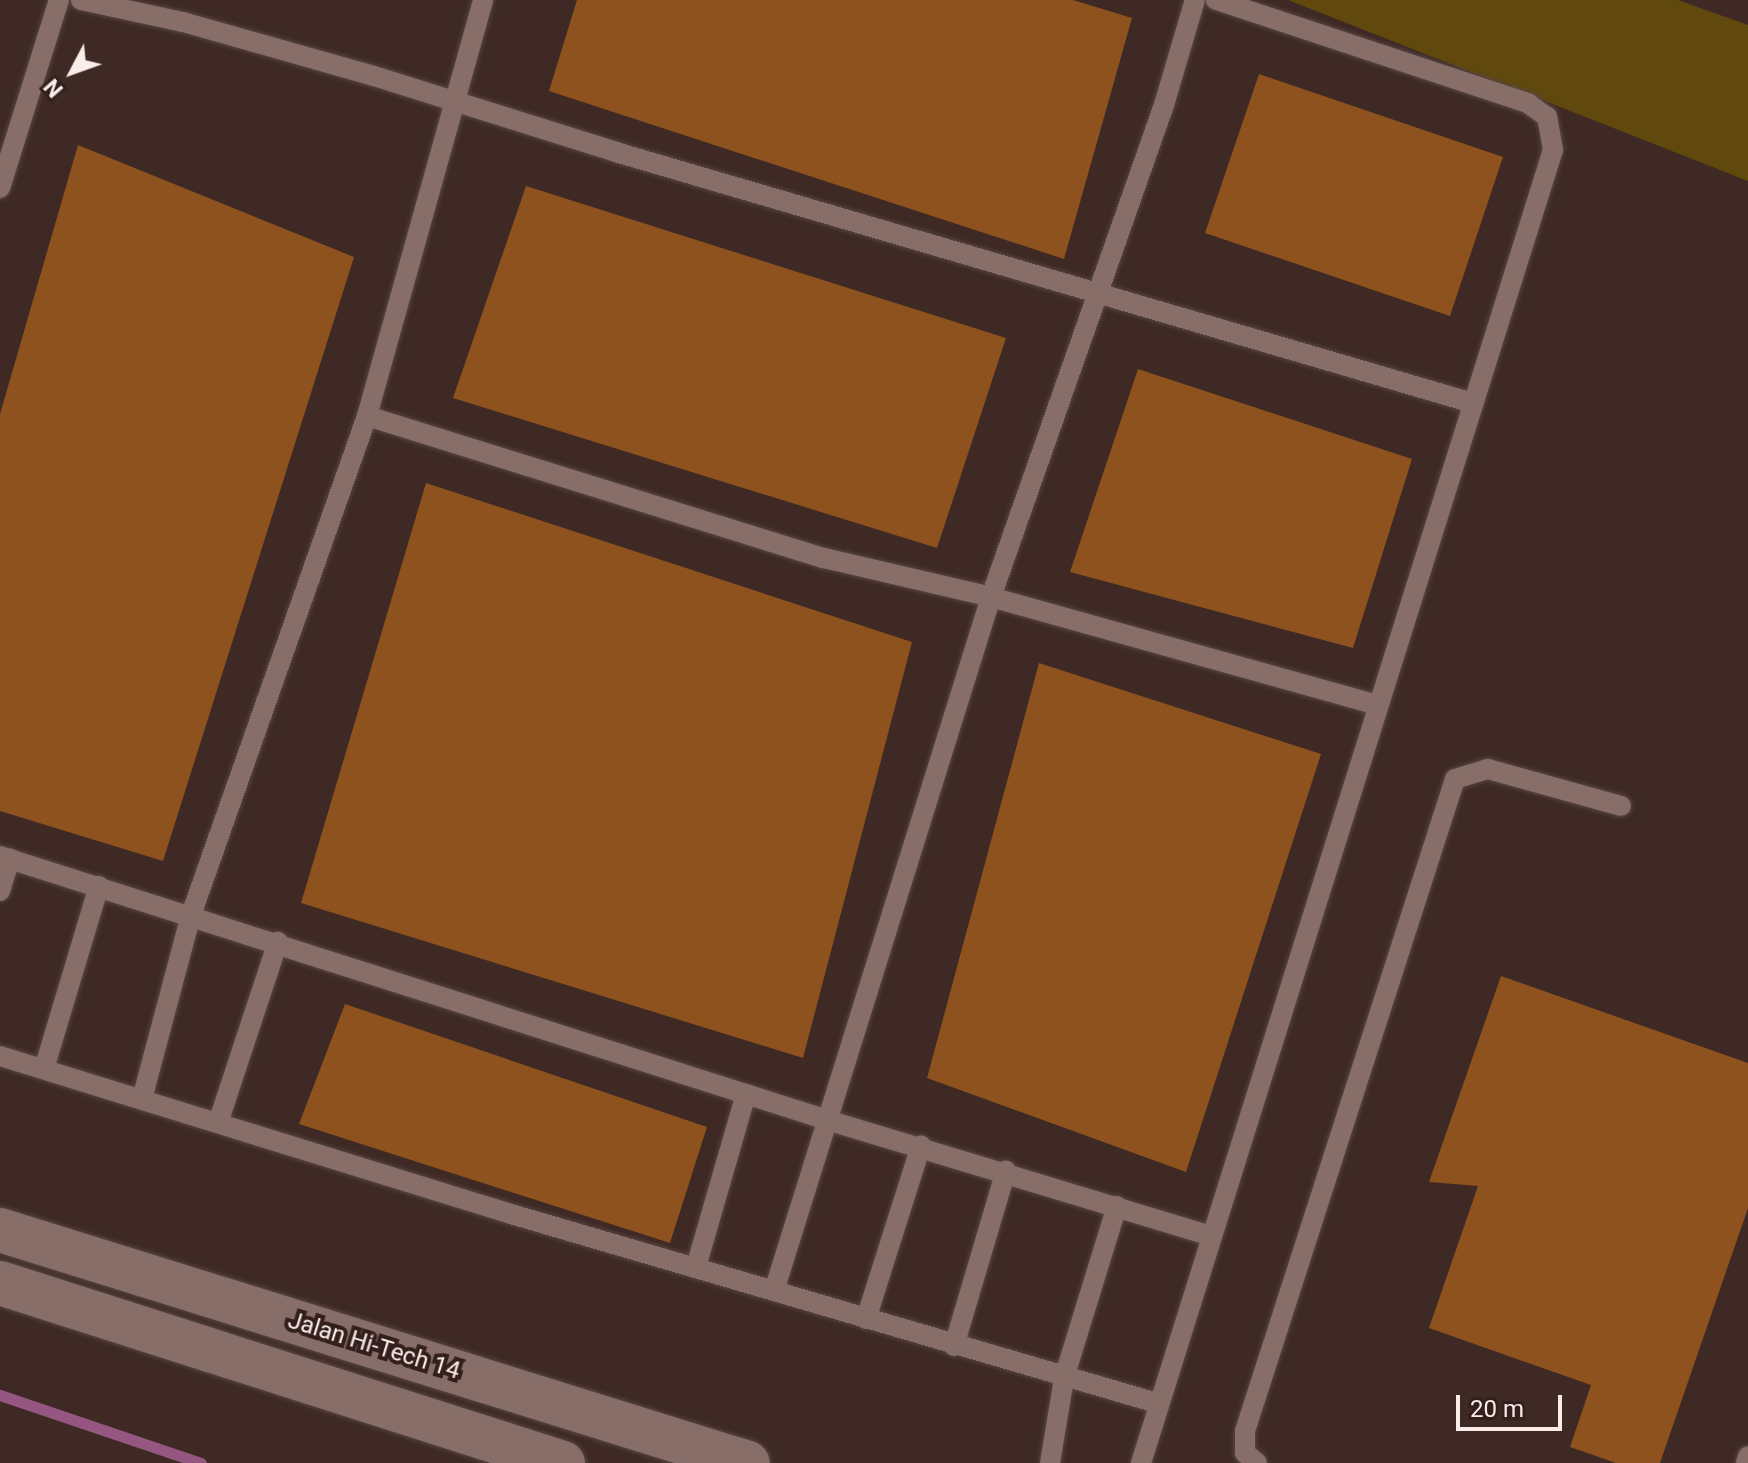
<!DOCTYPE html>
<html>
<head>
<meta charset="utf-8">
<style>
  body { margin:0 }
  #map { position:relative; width:1748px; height:1463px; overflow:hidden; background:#3e2925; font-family:Roboto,sans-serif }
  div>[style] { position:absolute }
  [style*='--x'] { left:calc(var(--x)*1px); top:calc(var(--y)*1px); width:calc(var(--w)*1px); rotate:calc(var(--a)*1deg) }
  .green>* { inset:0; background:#61480c }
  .stream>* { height:11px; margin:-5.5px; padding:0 5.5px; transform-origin:5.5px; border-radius:5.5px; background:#965682 }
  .building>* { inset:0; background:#8d521d }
  .roads { filter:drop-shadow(0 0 2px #574643) drop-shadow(0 0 2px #574643) }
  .lane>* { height:20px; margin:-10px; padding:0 10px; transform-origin:10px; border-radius:10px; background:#876e69 }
  .secondary>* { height:44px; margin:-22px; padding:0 22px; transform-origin:22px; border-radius:22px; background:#876e69 }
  span { translate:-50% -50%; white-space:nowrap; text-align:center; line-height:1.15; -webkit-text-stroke:8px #331f1b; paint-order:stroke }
  .street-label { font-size:24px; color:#faece9 }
  .north { position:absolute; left:32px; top:32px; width:80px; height:80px; -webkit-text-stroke:6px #331f1b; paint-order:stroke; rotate:229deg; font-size:22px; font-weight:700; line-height:32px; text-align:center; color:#faece9 }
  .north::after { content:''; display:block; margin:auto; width:28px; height:36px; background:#faece9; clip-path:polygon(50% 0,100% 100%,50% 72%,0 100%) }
  .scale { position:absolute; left:1456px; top:1395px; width:106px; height:36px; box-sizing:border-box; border:4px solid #faece9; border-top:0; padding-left:10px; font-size:24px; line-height:28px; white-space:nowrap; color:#faece9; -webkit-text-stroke:6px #331f1b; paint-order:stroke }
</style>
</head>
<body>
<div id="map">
  <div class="green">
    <i style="clip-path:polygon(1288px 0,1678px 0,1748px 25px,1748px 181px)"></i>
  </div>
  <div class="stream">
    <i style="--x:0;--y:1395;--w:212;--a:18.7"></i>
  </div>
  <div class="building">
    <i style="clip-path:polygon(577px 0,1073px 0,1132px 18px,1064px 259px,549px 91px)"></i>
    <i style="clip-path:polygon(1259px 74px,1503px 157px,1450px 316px,1205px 233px)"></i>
    <i style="clip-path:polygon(78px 145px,354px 257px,163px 861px,0 811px,0 414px)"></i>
    <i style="clip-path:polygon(526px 186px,1006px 338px,937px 548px,453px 398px)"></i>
    <i style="clip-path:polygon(1138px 369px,1412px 459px,1353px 648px,1070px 572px)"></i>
    <i style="clip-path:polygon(426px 483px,912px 642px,803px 1058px,301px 903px)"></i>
    <i style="clip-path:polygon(1039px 663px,1321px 754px,1186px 1172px,927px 1078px)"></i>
    <i style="clip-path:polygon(1501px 976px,1748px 1063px,1748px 1208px,1660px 1463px,1616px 1463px,1570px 1447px,1591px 1385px,1429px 1328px,1478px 1186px,1429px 1182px)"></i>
    <i style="clip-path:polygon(345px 1004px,707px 1127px,670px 1243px,299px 1124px)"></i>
  </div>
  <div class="roads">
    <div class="lane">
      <i style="--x:81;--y:0;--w:104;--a:12.2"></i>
      <i style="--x:183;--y:22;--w:198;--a:15.8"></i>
      <i style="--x:374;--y:76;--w:257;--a:17.4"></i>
      <i style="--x:619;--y:153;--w:890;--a:16.32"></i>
      <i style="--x:0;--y:188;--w:197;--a:-72.6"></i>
      <i style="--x:367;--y:416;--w:479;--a:17.3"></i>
      <i style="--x:824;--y:558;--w:171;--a:13.1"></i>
      <i style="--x:991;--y:597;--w:402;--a:15.6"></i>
      <i style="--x:0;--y:856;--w:868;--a:17.7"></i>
      <i style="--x:827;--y:1120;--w:401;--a:16.8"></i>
      <i style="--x:0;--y:891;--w:34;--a:-73"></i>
      <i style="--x:0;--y:1056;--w:535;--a:17.18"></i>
      <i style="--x:511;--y:1214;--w:673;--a:16.31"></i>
      <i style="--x:44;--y:1069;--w:191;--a:-73.3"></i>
      <i style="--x:142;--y:1099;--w:190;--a:-75.1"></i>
      <i style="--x:191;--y:915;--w:529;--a:-70.57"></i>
      <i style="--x:367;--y:416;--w:432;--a:-74.4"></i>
      <i style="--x:218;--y:1123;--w:191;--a:-71.7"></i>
      <i style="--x:696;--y:1267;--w:180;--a:-73.9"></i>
      <i style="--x:774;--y:1291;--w:727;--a:-72.64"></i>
      <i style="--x:991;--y:597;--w:522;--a:-70.63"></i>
      <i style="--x:1164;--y:105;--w:109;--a:-73.6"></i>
      <i style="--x:866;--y:1319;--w:182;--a:-72.4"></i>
      <i style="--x:954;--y:1346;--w:183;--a:-73.5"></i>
      <i style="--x:1050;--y:1463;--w:86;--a:-80.6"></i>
      <i style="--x:1064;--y:1378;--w:180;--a:-72.9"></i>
      <i style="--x:1141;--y:1463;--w:1376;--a:-72.58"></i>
      <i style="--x:1553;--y:150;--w:34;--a:-100"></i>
      <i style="--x:1547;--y:117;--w:24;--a:-144"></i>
      <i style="--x:1528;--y:103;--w:329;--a:-161.7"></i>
      <i style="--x:1257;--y:1463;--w:16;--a:-140"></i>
      <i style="--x:1245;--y:1453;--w:22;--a:-90"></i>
      <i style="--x:1245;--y:1431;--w:685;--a:-72.15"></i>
      <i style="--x:1455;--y:779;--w:34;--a:-17"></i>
      <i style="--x:1488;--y:769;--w:138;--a:15.5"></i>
      <i style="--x:1746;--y:1463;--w:7;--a:-74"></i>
    </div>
    <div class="secondary">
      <i style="--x:0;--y:1230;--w:783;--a:17.3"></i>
      <i style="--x:0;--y:1283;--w:591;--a:17.73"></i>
    </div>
  </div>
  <div class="street-label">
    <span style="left:374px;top:1346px;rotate:17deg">Jalan Hi-Tech 14</span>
  </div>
  <div class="north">N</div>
  <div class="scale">20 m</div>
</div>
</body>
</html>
